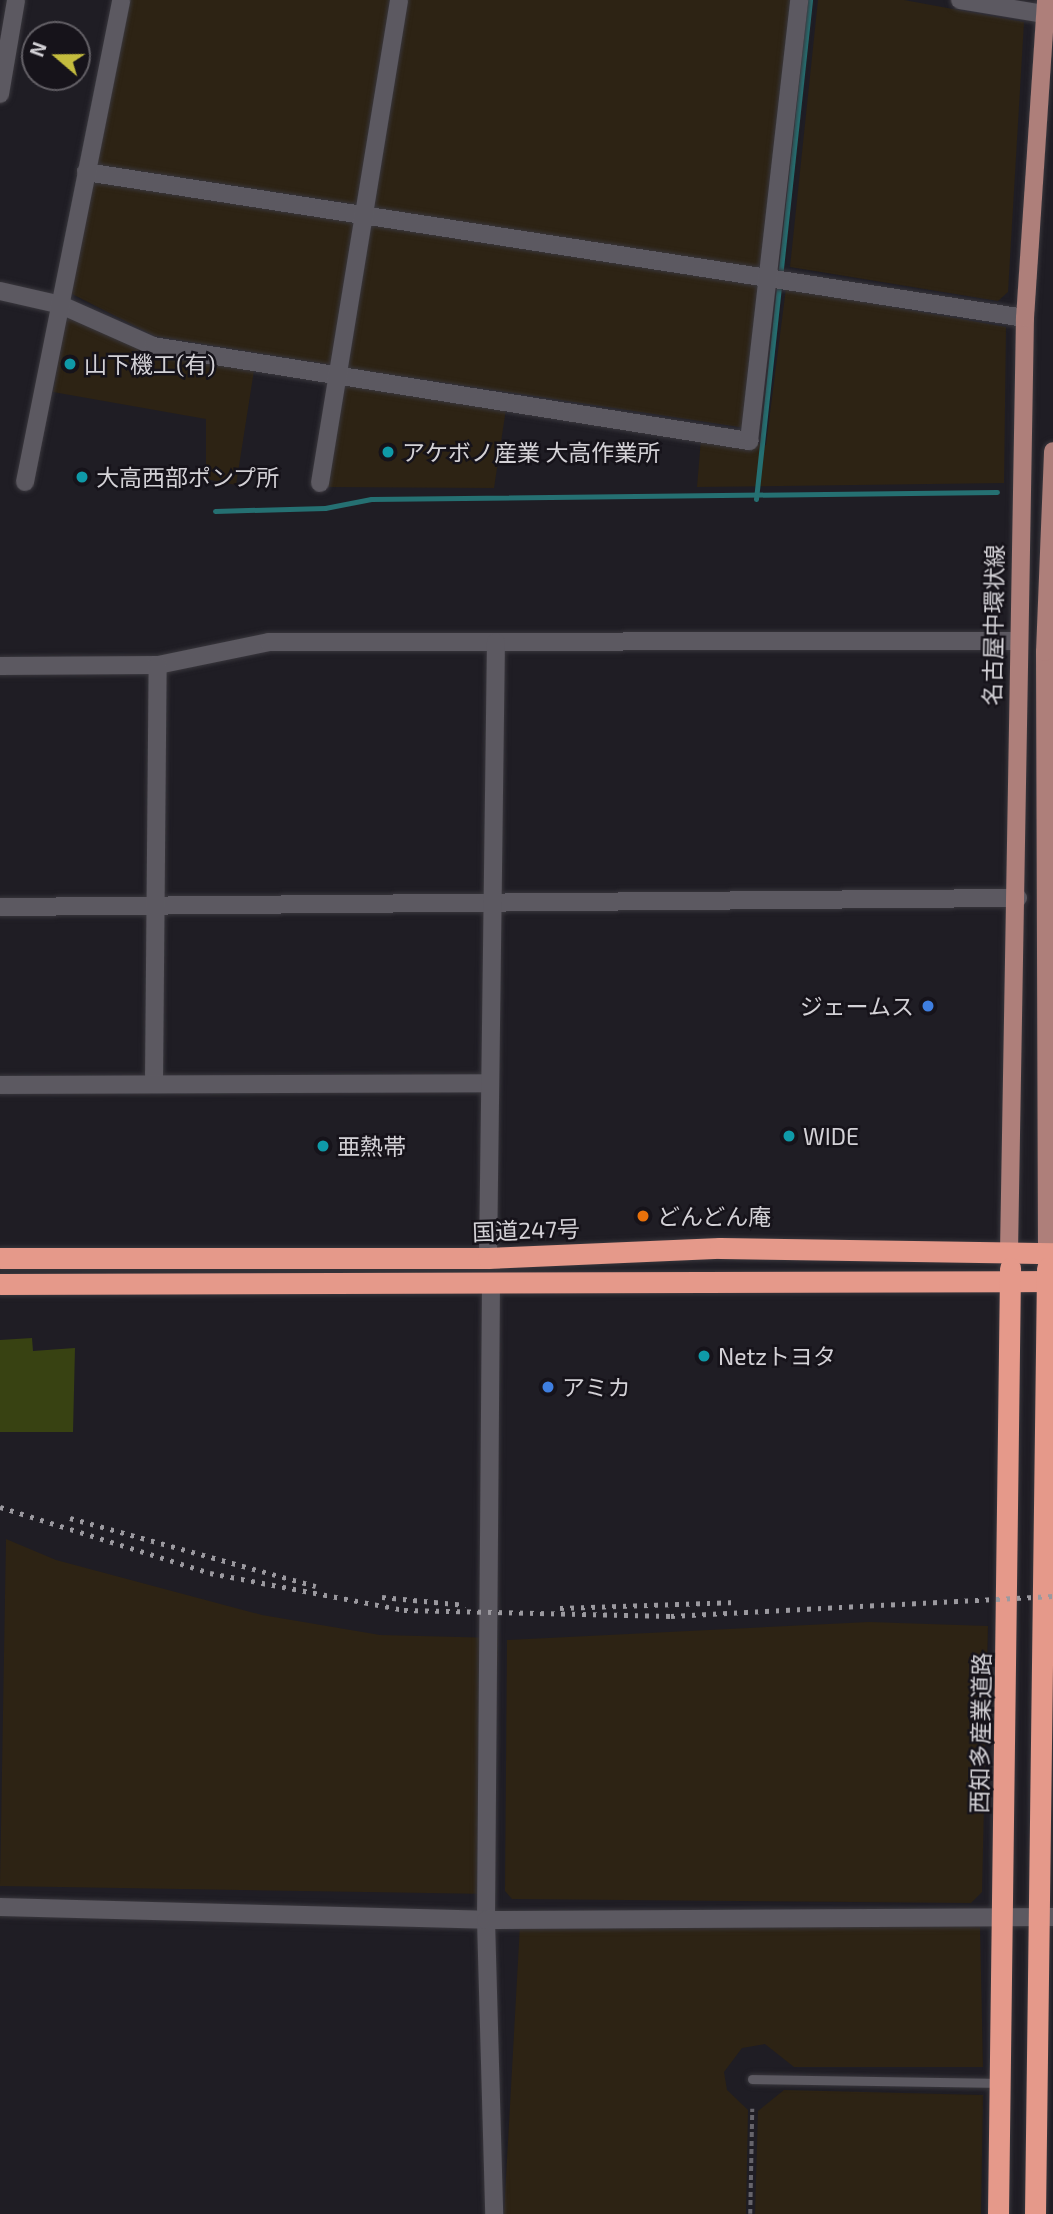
<!DOCTYPE html>
<html>
<head>
<meta charset="utf-8">
<style>
  body { margin:0 }
  #map { position:relative; width:1053px; height:2214px; overflow:hidden; background:#1f1d24; font-family:"Exo 2","Noto Sans JP",sans-serif }
  div>[style] { position:absolute }
  [style*='--x'] { left:calc(var(--x)*1px); top:calc(var(--y)*1px); width:calc(var(--w)*1px); rotate:calc(var(--a)*1deg) }
  .industrial>* { inset:0; background:#2d2314 }
  .green>* { inset:0; background:#384212 }
  .stream>* { height:5px; margin:-2.5px; padding:0 2.5px; transform-origin:2.5px; border-radius:2.5px; background:#257072 }
  .path>* { height:3.5px; margin-top:-1.75px; transform-origin:0; background:repeating-linear-gradient(90deg,#66646b 0 5px,transparent 0 8.5px) }
  .roads { filter:drop-shadow(0 0 2px #39373d) drop-shadow(0 0 2px #39373d) }
  .lane>* { height:9px; margin:-4.5px; padding:0 4.5px; transform-origin:4.5px; border-radius:4.5px; background:#5c5961 }
  .street>* { height:18px; margin:-9px; padding:0 9px; transform-origin:9px; border-radius:9px; background:#5c5961 }
  .primary>* { height:18px; margin:-9px; padding:0 9px; transform-origin:9px; border-radius:9px; background:#ae7f7a }
  .highway>* { height:21px; margin:-10.5px; padding:0 10.5px; transform-origin:10.5px; border-radius:10.5px; background:#e5998a }
  .rail>* { height:5px; margin-top:-2.5px; transform-origin:0; background:repeating-linear-gradient(90deg,#9b999f 0 3.5px,transparent 0 10.5px) }
  .dots>* { width:19px; height:19px; translate:-50% -50%; box-sizing:border-box; border:4px solid #16131a; border-radius:50% }
  span { translate:-50% -50%; white-space:nowrap; text-align:center; line-height:1.15; -webkit-text-stroke:5px #16131a; paint-order:stroke }
  .poi-label { font-size:23px; color:#d3d1d6 }
  .left { translate:0 -50%; text-align:left }
  .right { translate:-100% -50%; text-align:right }
  .street-label { font-size:23px; color:#d3d1d6 }
  .north { position:absolute; left:21px; top:21px; width:70px; height:70px; box-sizing:border-box; background:#16131a; border:2px solid #625f65; border-radius:50%; rotate:290deg; font-size:19px; font-weight:700; line-height:28px; text-align:center; color:#d3d1d6 }
  .north::after { content:''; display:block; margin:auto; width:24px; height:32px; background:#c4bc3e; clip-path:polygon(50% 0,100% 100%,50% 72%,0 100%) }
</style>
</head>
<body>
<div id="map">
  <div class="industrial">
    <i style="clip-path:polygon(127px 0,391px 0,360px 205px,94px 164px)"></i>
    <i style="clip-path:polygon(406px 0,794px 0,760px 270px,374px 209px)"></i>
    <i style="clip-path:polygon(818px 0,904px 0,1024px 22px,1008px 292px,998px 301px,790px 267px)"></i>
    <i style="clip-path:polygon(91px 180px,357px 222px,333px 365px,155px 336px,70px 293px)"></i>
    <i style="clip-path:polygon(371px 223px,761px 286px,746px 428px,348px 368px)"></i>
    <i style="clip-path:polygon(786px 288px,1006px 327px,1004px 483px,697px 487px,701px 439px,766px 445px)"></i>
    <i style="clip-path:polygon(67px 312px,152px 349px,255px 364px,236px 485px,206px 479px,206px 419px,53px 392px)"></i>
    <i style="clip-path:polygon(345px 382px,506px 409px,494px 488px,327px 487px)"></i>
    <i style="clip-path:polygon(6px 1539px,56px 1560px,262px 1615px,380px 1635px,498px 1638px,492px 1894px,0 1886px)"></i>
    <i style="clip-path:polygon(869px 1622px,988px 1626px,982px 1892px,971px 1903px,512px 1899px,505px 1891px,507px 1640px)"></i>
    <i style="clip-path:polygon(520px 1925px,980px 1926px,983px 2067px,794px 2067px,765px 2044px,742px 2048px,724px 2072px,727px 2090px,748px 2110px,746px 2214px,504px 2214px)"></i>
    <i style="clip-path:polygon(784px 2090px,983px 2095px,981px 2214px,755px 2214px,758px 2111px)"></i>
  </div>
  <div class="green">
    <i style="clip-path:polygon(32px 1338px,33px 1351px,75px 1348px,73px 1432px,0 1432px,0 1340px)"></i>
  </div>
  <div class="stream">
    <i style="--x:756;--y:499;--w:502;--a:-83.82"></i>
    <i style="--x:215;--y:511;--w:110;--a:-1.6"></i>
    <i style="--x:325;--y:508;--w:47;--a:-11.1"></i>
    <i style="--x:371;--y:499;--w:626;--a:-0.64"></i>
  </div>
  <div class="path">
    <i style="--x:750;--y:2214;--w:105;--a:-88.9"></i>
  </div>
  <div class="roads">
    <div class="lane">
      <i style="--x:752;--y:2079;--w:247;--a:0.9"></i>
    </div>
    <div class="street">
      <i style="--x:960;--y:0;--w:86;--a:9.4"></i>
      <i style="--x:0;--y:94;--w:95;--a:-80.3"></i>
      <i style="--x:86;--y:172;--w:950;--a:8.84"></i>
      <i style="--x:0;--y:291;--w:63;--a:12.9"></i>
      <i style="--x:61;--y:305;--w:101;--a:24"></i>
      <i style="--x:153;--y:346;--w:604;--a:9.06"></i>
      <i style="--x:749;--y:441;--w:444;--a:-83.5"></i>
      <i style="--x:25;--y:482;--w:491;--a:-78.7"></i>
      <i style="--x:320;--y:483;--w:489;--a:-80.7"></i>
      <i style="--x:0;--y:666;--w:158;--a:-0.4"></i>
      <i style="--x:158;--y:665;--w:113;--a:-11.7"></i>
      <i style="--x:269;--y:642;--w:747;--a:-0.08"></i>
      <i style="--x:0;--y:907;--w:1018;--a:-0.51"></i>
      <i style="--x:154;--y:1082;--w:417;--a:-89.5"></i>
      <i style="--x:0;--y:1085;--w:490;--a:-0.2"></i>
      <i style="--x:488;--y:1258;--w:616;--a:-89.26"></i>
      <i style="--x:491;--y:1283;--w:637;--a:90.45"></i>
      <i style="--x:486;--y:1920;--w:294;--a:88.4"></i>
      <i style="--x:0;--y:1907;--w:486;--a:1.5"></i>
      <i style="--x:486;--y:1920;--w:567;--a:-0.3"></i>
    </div>
    <div class="primary">
      <i style="--x:1009;--y:1252;--w:934;--a:-89.02"></i>
      <i style="--x:1025;--y:318;--w:319;--a:-86.2"></i>
      <i style="--x:1047;--y:1253;--w:601;--a:-90.19"></i>
      <i style="--x:1045;--y:652;--w:201;--a:-87.7"></i>
    </div>
    <div class="highway">
      <i style="--x:0;--y:1258;--w:488;--a:0"></i>
      <i style="--x:488;--y:1258;--w:232;--a:-2.5"></i>
      <i style="--x:720;--y:1248;--w:333;--a:0.9"></i>
      <i style="--x:0;--y:1284;--w:1053;--a:-0.16"></i>
      <i style="--x:998;--y:2214;--w:946;--a:-89.27"></i>
      <i style="--x:1035;--y:2214;--w:946;--a:-89.27"></i>
    </div>
  </div>
  <div class="rail">
    <i style="--x:0;--y:1507;--w:220;--a:17.4"></i>
    <i style="--x:210;--y:1573;--w:197;--a:10.8"></i>
    <i style="--x:404;--y:1610;--w:267;--a:1.3"></i>
    <i style="--x:671;--y:1616;--w:383;--a:-3"></i>
    <i style="--x:70;--y:1518;--w:255;--a:15.5"></i>
    <i style="--x:382;--y:1597;--w:84;--a:5.4"></i>
    <i style="--x:560;--y:1608;--w:178;--a:-1.9"></i>
  </div>
  <div class="dots">
    <i style="left:70px;top:364px;background:#0f9aa8"></i>
    <i style="left:388px;top:452px;background:#0f9aa8"></i>
    <i style="left:82px;top:477px;background:#0f9aa8"></i>
    <i style="left:928px;top:1006px;background:#3f7fe0"></i>
    <i style="left:789px;top:1136px;background:#0f9aa8"></i>
    <i style="left:323px;top:1146px;background:#0f9aa8"></i>
    <i style="left:643px;top:1216px;background:#e8710a"></i>
    <i style="left:704px;top:1356px;background:#0f9aa8"></i>
    <i style="left:548px;top:1387px;background:#3f7fe0"></i>
  </div>
  <div class="poi-label">
    <span class="left" style="left:84px;top:364px">山下機工(有)</span>
    <span class="left" style="left:402px;top:452px">アケボノ産業 大高作業所</span>
    <span class="left" style="left:96px;top:477px">大高西部ポンプ所</span>
    <span class="right" style="left:914px;top:1006px">ジェームス</span>
    <span class="left" style="left:803px;top:1136px">WIDE</span>
    <span class="left" style="left:337px;top:1146px">亜熱帯</span>
    <span class="left" style="left:657px;top:1216px">どんどん庵</span>
    <span class="left" style="left:718px;top:1356px">Netzトヨタ</span>
    <span class="left" style="left:562px;top:1387px">アミカ</span>
  </div>
  <div class="street-label">
    <span style="left:993px;top:625px;rotate:-89deg">名古屋中環状線</span>
    <span style="left:526px;top:1230px;rotate:-2deg">国道247号</span>
    <span style="left:980px;top:1733px;rotate:-89deg">西知多産業道路</span>
  </div>
  <div class="north">N</div>
</div>
</body>
</html>
